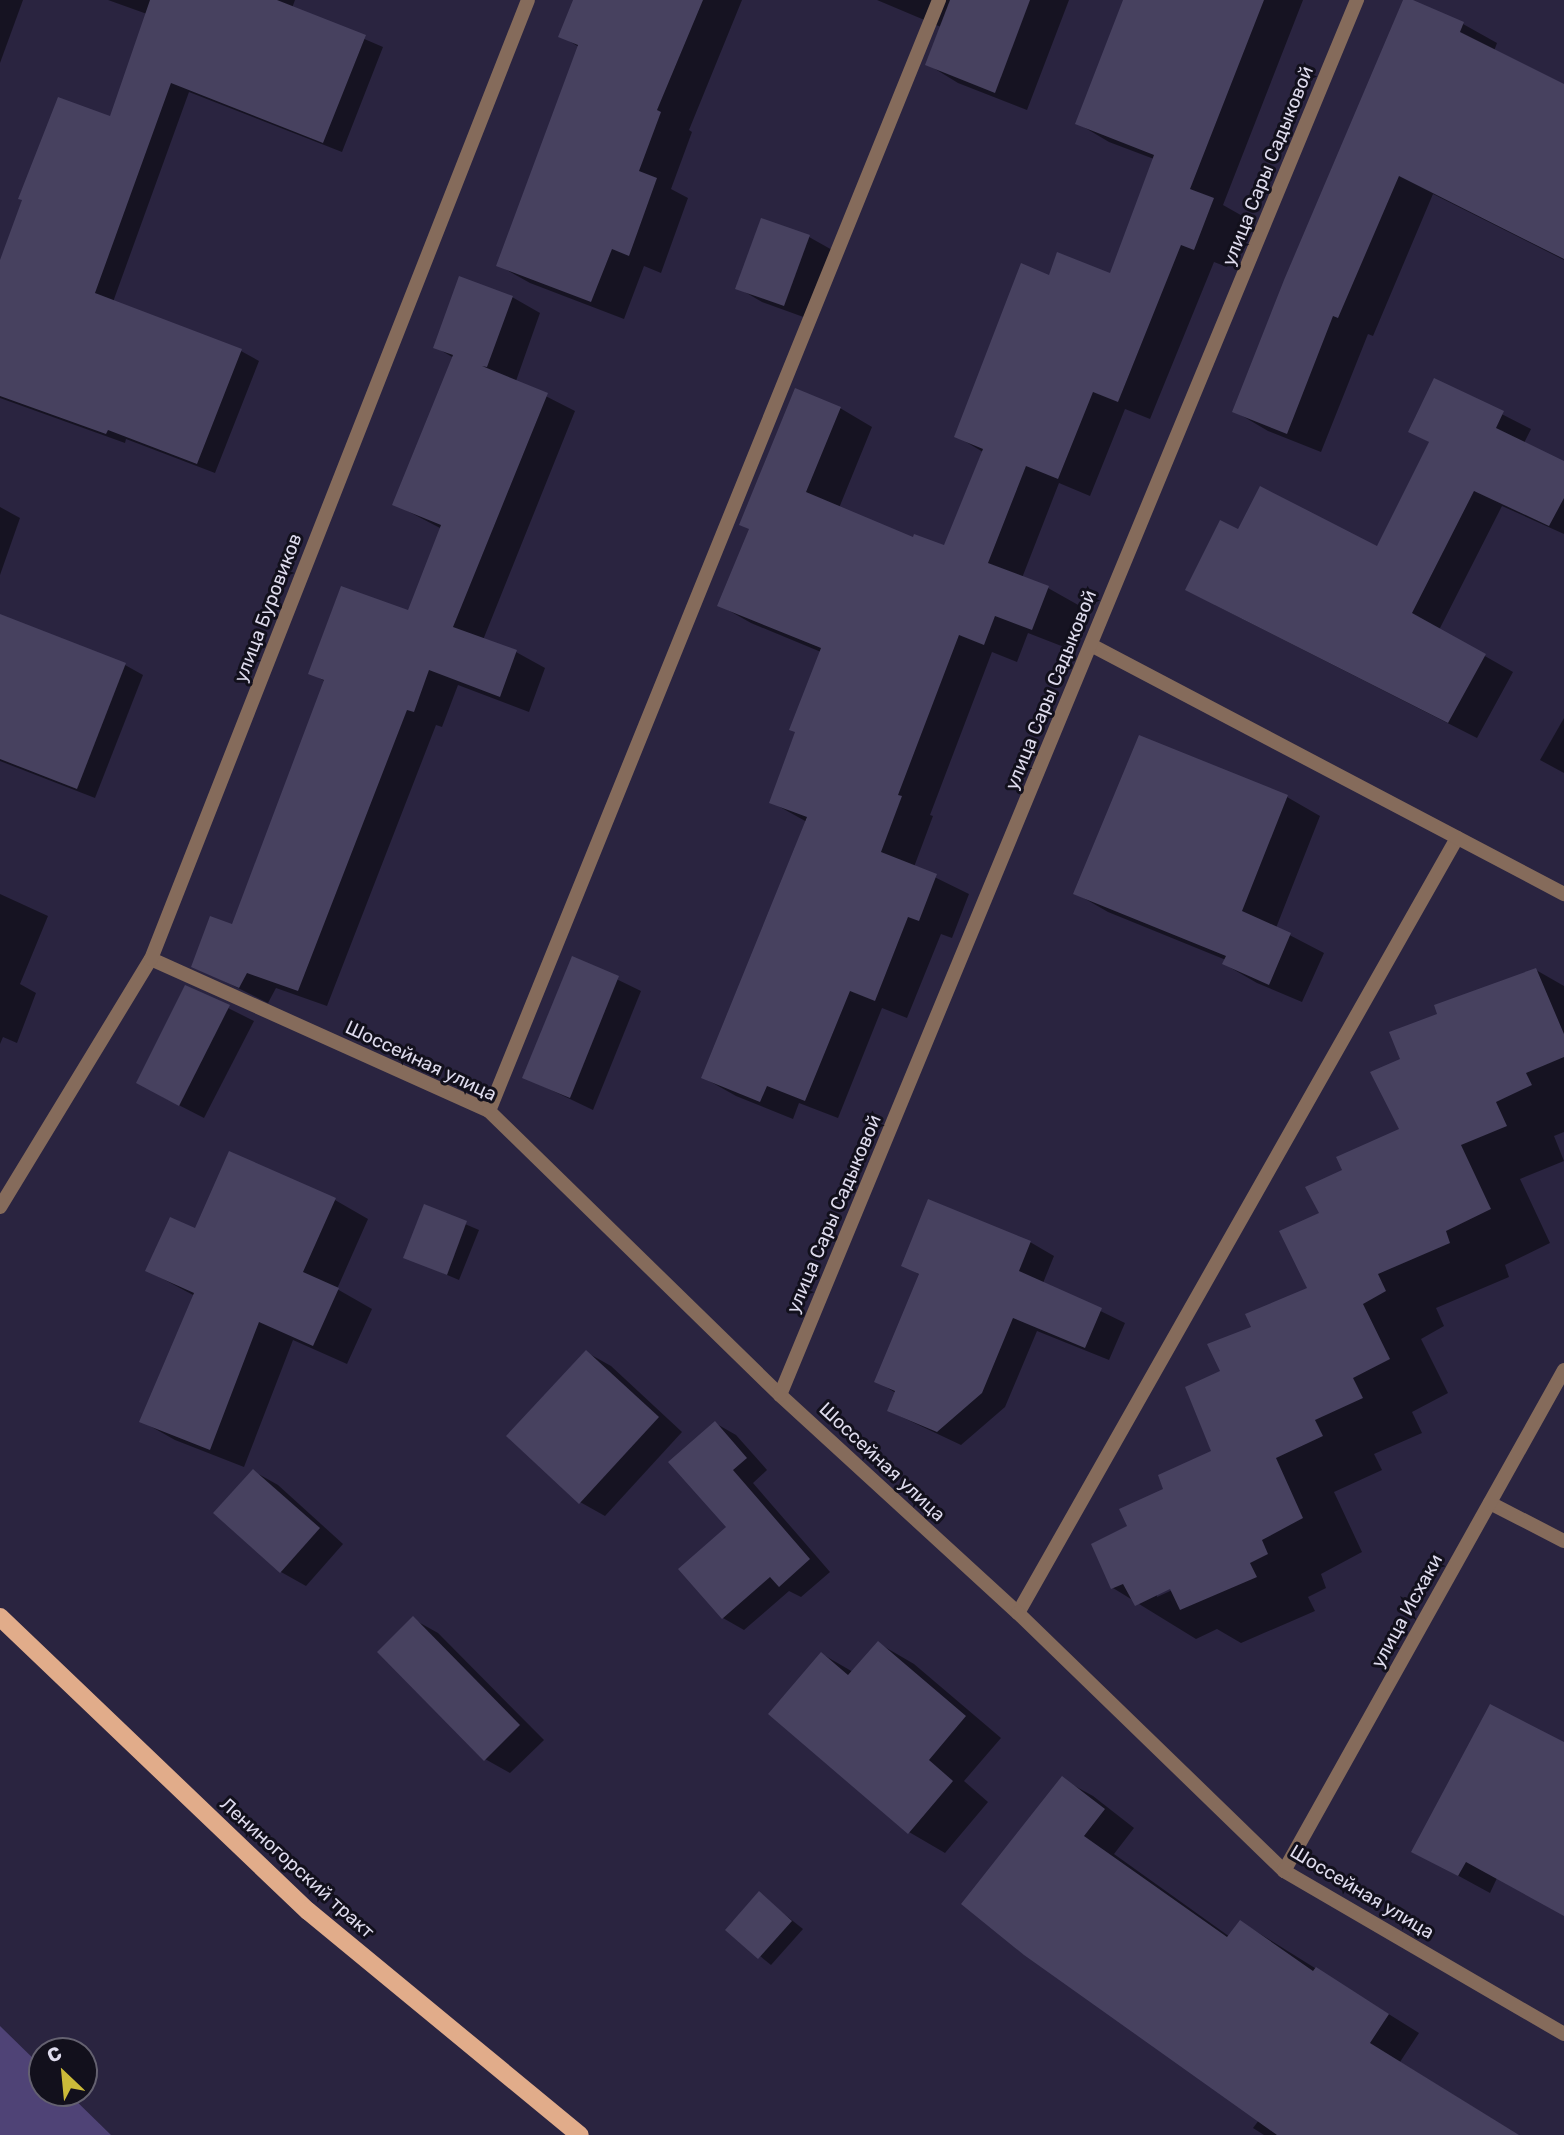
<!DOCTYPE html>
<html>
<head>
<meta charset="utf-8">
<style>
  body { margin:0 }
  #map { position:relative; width:1564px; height:2135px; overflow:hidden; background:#2a2440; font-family:Rubik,sans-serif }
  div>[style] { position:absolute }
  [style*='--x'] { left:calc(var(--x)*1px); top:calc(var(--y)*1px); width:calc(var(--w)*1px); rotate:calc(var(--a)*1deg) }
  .green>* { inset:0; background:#4f4376 }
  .shadow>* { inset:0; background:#0007 }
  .building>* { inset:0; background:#47415f }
  .lane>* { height:14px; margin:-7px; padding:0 7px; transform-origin:7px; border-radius:7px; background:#856b5b }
  .street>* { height:14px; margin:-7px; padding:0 7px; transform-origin:7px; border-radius:7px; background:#856b5b }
  .primary>* { height:18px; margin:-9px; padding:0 9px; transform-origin:9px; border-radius:9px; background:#e1ac8a }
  span { translate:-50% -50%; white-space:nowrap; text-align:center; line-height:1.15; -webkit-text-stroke:6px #12101c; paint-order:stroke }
  .street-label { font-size:19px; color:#dedbed }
  .north { position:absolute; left:28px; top:2037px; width:70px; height:70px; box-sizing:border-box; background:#12101c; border:2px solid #646170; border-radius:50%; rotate:334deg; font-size:19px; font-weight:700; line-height:28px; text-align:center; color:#dedbed }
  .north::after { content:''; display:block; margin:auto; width:24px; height:32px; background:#cbba39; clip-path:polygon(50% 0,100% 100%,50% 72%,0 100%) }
</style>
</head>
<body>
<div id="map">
  <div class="green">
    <i style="clip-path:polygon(0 2026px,42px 2067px,42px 2093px,68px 2093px,111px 2135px,0 2135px)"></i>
  </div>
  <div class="shadow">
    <i style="clip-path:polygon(0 0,23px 0,0 63px)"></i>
    <i style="clip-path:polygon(108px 0,295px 0,292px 8px,383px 47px,342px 152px,189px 92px,113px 302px,241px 351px,259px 361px,215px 473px,126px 439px,125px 443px,0 398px,0 265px,111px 119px,147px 14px)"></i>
    <i style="clip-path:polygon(575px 0,742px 0,689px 130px,692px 132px,671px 189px,688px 198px,661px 273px,644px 266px,624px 319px,530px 283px,498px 265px,579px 47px,561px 36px)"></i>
    <i style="clip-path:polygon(877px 0,1069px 0,1027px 110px,958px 83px,927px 64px,941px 27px)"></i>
    <i style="clip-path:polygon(1124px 0,1303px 0,1223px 205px,1246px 218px,1227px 267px,1214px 262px,1150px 419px,1125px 409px,1090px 496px,1059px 483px,1022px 578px,1048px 588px,1080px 606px,1064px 647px,1028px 633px,1017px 662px,992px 652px,930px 815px,933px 816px,914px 867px,969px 894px,952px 938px,941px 934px,907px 1018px,882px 1008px,838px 1118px,799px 1103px,793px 1119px,736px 1096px,704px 1078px,807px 822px,771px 802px,797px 732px,821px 652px,751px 623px,719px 605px,840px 408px,872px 427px,839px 508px,914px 539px,945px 548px,983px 452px,956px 436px,1050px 277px,1111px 275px,1154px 159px,1109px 142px,1077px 123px)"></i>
    <i style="clip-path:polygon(1405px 0,1463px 24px,1497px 43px,1494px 51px,1564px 86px,1564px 260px,1433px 194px,1373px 336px,1368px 334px,1321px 452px,1268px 431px,1234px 411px)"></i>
    <i style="clip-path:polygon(809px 237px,834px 251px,809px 319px,762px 302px,738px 288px)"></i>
    <i style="clip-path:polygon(512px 297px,540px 313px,516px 381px,575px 411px,483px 640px,516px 652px,545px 668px,529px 712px,458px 685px,442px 727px,436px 725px,327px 1006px,276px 988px,268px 1003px,194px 966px,233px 926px,326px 682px,311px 673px,410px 613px,442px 529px,394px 504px,454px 358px,435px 347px)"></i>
    <i style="clip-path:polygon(1435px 380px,1531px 429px,1524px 443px,1564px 463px,1564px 534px,1502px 506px,1439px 630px,1513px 672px,1477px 738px,1215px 605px,1239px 531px,1377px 548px,1431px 443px,1410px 431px)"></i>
    <i style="clip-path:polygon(0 507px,20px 518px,0 575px)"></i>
    <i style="clip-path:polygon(0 616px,125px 665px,143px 675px,95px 798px,0 761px)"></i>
    <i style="clip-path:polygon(1564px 718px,1564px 773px,1540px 760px)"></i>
    <i style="clip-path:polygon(1140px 737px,1287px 797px,1320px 816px,1276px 928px,1324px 953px,1302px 1002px,1257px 983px,1224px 964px,1226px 960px,1108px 912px,1075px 893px)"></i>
    <i style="clip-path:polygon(0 894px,48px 916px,20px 984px,36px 993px,17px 1043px,3px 1037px,0 1044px)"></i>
    <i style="clip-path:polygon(573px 958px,641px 991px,593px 1110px,524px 1077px)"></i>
    <i style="clip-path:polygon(evenodd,1536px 970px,1564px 986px,1564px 1132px,1554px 1136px,1564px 1161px,1520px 1179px,1550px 1243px,1505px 1265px,1509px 1277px,1436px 1308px,1444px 1326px,1421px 1339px,1448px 1393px,1412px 1412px,1422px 1433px,1374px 1454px,1382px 1470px,1334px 1492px,1362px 1552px,1321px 1574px,1326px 1588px,1308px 1597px,1315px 1611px,1241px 1643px,1217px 1629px,1196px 1639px,1113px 1588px,1129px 1527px,1165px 1490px,1213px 1452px,1222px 1372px,1253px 1328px,1309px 1289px,1322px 1214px,1344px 1171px,1401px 1130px,1403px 1060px,1439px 1015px,1536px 970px,1177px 1584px,1179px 1587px,1157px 1597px,1157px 1593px,1177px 1584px)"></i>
    <i style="clip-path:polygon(186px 987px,254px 1021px,204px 1118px,163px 1097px)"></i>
    <i style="clip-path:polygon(335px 1200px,368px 1219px,337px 1289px,372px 1309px,347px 1364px,293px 1340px,244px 1467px,175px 1440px,141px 1421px,195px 1296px,148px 1271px,195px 1230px)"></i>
    <i style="clip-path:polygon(425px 1207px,479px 1230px,459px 1280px,405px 1257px)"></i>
    <i style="clip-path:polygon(1030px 1242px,1054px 1256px,1043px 1283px,1125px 1323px,1109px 1360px,1037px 1331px,1005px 1407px,961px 1445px,889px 1411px,896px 1393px,876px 1381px,920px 1275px,903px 1265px)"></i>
    <i style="clip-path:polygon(586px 1352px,611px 1366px,682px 1432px,605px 1516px,580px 1502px)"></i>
    <i style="clip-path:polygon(715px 1423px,736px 1435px,767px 1470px,753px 1483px,830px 1572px,801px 1597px,789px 1591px,744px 1630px,723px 1618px,729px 1527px)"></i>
    <i style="clip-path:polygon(253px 1471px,278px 1485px,343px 1544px,306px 1586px,281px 1572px)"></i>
    <i style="clip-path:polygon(413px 1619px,438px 1633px,544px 1740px,510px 1773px,485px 1759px)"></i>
    <i style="clip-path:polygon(878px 1643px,914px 1664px,1001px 1738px,964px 1781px,988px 1802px,945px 1853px,909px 1832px,822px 1654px,853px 1672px)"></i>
    <i style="clip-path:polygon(1564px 1746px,1564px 1915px,1497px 1878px,1490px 1893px,1413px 1851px)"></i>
    <i style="clip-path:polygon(1062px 1779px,1093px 1796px,1134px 1828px,1114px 1854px,1230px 1937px,1241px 1922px,1419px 2033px,1400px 2062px,1518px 2135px,1264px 2135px,1253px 2128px,1259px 2120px,1025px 1953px)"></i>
    <i style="clip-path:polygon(759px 1894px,803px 1929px,771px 1965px,728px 1930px)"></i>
  </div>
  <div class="building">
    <i style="clip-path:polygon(150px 0,277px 0,366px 35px,323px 143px,171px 83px,95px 293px,242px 349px,197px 464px,108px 430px,106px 434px,0 396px,0 260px,22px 200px,18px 199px,58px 97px,110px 116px)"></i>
    <i style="clip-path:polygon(573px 0,703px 0,657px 110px,661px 112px,639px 171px,657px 178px,629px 256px,612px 249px,591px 302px,496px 266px,578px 45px,558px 37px)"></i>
    <i style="clip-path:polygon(950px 0,1030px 0,995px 93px,925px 65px)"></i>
    <i style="clip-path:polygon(1123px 0,1264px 0,1190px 189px,1214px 198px,1194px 250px,1181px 245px,1118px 402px,1093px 392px,1058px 479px,1026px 466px,988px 563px,1049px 586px,1032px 630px,995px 616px,984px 645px,959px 635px,898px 795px,902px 796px,881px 852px,937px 874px,919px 921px,908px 917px,875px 1001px,850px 991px,805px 1101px,767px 1086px,760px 1102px,701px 1078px,807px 817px,769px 803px,795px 732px,789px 730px,821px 648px,717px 606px,749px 529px,739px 525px,795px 388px,841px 407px,806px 492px,913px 537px,914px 534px,944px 545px,983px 449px,954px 437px,1021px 263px,1049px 275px,1057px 252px,1110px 273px,1154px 155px,1075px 124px)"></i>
    <i style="clip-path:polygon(1403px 0,1413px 0,1464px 22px,1460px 32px,1564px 84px,1564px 259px,1399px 176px,1338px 318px,1333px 316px,1287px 434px,1232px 412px,1284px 280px)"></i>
    <i style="clip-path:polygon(761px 218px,810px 235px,784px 306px,735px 289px)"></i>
    <i style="clip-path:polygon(459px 276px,513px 296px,487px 367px,482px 366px,548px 393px,453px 627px,517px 650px,500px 697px,429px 670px,414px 712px,407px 710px,298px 991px,247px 973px,239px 988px,191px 967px,210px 916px,232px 924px,324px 680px,308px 674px,341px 586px,408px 610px,441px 525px,392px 505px,453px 355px,433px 348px)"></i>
    <i style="clip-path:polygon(1434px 378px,1504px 411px,1496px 428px,1564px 461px,1564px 498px,1549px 526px,1474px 491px,1412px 613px,1486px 654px,1448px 723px,1185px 590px,1220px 520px,1238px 529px,1260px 486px,1377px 546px,1429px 442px,1408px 432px)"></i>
    <i style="clip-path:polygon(0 614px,126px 663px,77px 789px,0 759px)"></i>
    <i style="clip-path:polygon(1139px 735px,1288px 795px,1242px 911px,1291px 933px,1269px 985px,1222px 964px,1226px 956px,1073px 894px)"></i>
    <i style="clip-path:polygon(572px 956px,619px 976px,570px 1098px,522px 1078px)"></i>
    <i style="clip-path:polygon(1536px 968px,1564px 1034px,1564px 1057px,1526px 1073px,1532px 1085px,1496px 1102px,1507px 1126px,1461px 1145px,1491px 1209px,1446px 1231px,1450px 1243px,1378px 1274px,1386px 1291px,1363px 1304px,1390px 1359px,1353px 1378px,1363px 1398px,1315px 1420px,1323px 1436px,1276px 1458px,1303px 1518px,1262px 1540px,1268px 1554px,1250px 1563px,1257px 1577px,1180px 1610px,1170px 1589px,1135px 1606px,1123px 1584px,1111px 1589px,1091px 1544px,1127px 1526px,1119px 1509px,1163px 1489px,1158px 1475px,1211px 1451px,1185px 1387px,1220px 1371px,1207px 1344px,1251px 1327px,1245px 1314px,1307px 1288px,1279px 1231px,1319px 1213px,1305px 1187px,1342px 1170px,1336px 1157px,1399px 1129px,1370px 1072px,1400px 1059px,1389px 1032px,1437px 1014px,1434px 1005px)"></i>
    <i style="clip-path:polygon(185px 985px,230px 1005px,179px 1106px,136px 1083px)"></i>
    <i style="clip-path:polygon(229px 1151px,336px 1198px,303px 1272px,339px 1288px,313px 1346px,259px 1322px,210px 1450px,139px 1422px,194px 1293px,145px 1271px,170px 1217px,195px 1228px)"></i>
    <i style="clip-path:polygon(928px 1199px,1031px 1241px,1019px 1271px,1102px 1308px,1085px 1348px,1013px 1318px,982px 1393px,937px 1432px,887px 1411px,895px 1391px,874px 1382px,919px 1274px,901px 1266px)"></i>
    <i style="clip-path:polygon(424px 1204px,467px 1221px,447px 1275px,403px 1258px)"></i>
    <i style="clip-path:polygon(586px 1350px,659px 1417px,579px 1504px,506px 1436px)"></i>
    <i style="clip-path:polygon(715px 1421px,747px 1458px,733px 1470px,810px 1559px,779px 1587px,770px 1577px,722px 1619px,678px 1569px,726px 1527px,668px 1462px)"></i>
    <i style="clip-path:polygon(253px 1469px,320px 1528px,280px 1573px,213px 1513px)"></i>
    <i style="clip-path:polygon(413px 1616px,520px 1725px,484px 1761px,377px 1652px)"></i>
    <i style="clip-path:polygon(878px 1641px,966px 1716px,929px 1760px,953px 1781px,908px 1834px,768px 1714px,821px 1652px,848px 1675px)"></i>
    <i style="clip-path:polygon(1490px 1704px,1564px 1742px,1564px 1916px,1466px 1862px,1458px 1876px,1411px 1852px)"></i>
    <i style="clip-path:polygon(1062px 1776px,1105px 1809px,1084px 1836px,1227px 1937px,1240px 1920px,1313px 1971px,1316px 1967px,1389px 2014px,1370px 2043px,1519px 2135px,1277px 2135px,1024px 1955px,961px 1904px)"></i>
    <i style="clip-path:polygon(759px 1891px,792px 1921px,758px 1959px,725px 1930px)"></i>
  </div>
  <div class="lane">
    <i style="--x:489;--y:1111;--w:1199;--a:-67.95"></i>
    <i style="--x:1490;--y:1503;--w:83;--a:27.2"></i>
    <i style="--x:1018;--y:1613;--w:891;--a:-60.47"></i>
  </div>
  <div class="street">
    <i style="--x:1091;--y:645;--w:535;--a:27.76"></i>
    <i style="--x:151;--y:959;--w:371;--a:24.2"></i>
    <i style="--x:489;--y:1111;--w:407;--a:44.3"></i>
    <i style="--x:780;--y:1395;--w:323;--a:42.5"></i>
    <i style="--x:1018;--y:1613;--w:371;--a:44.1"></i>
    <i style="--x:1284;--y:1871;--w:324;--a:30.2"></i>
    <i style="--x:0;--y:1207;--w:290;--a:-58.7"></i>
    <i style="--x:151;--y:959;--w:1030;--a:-68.54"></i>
    <i style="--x:780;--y:1395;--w:1510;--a:-67.53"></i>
    <i style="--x:1284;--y:1871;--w:574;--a:-60.8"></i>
  </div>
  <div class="primary">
    <i style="--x:0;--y:1617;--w:426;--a:43.7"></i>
    <i style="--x:308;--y:1911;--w:352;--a:39.5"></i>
  </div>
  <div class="street-label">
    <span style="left:1268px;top:166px;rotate:-68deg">улица Сары Садыковой</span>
    <span style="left:268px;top:608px;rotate:-69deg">улица Буровиков</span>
    <span style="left:1051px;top:690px;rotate:-68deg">улица Сары Садыковой</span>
    <span style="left:421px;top:1061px;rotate:25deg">Шоссейная улица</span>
    <span style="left:834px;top:1214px;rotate:-67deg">улица Сары Садыковой</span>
    <span style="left:882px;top:1462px;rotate:43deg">Шоссейная улица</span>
    <span style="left:1407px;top:1611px;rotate:-61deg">улица Исхаки</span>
    <span style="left:297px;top:1868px;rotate:42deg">Лениногорский тракт</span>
    <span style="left:1362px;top:1892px;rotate:31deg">Шоссейная улица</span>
  </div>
  <div class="north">С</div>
</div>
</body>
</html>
